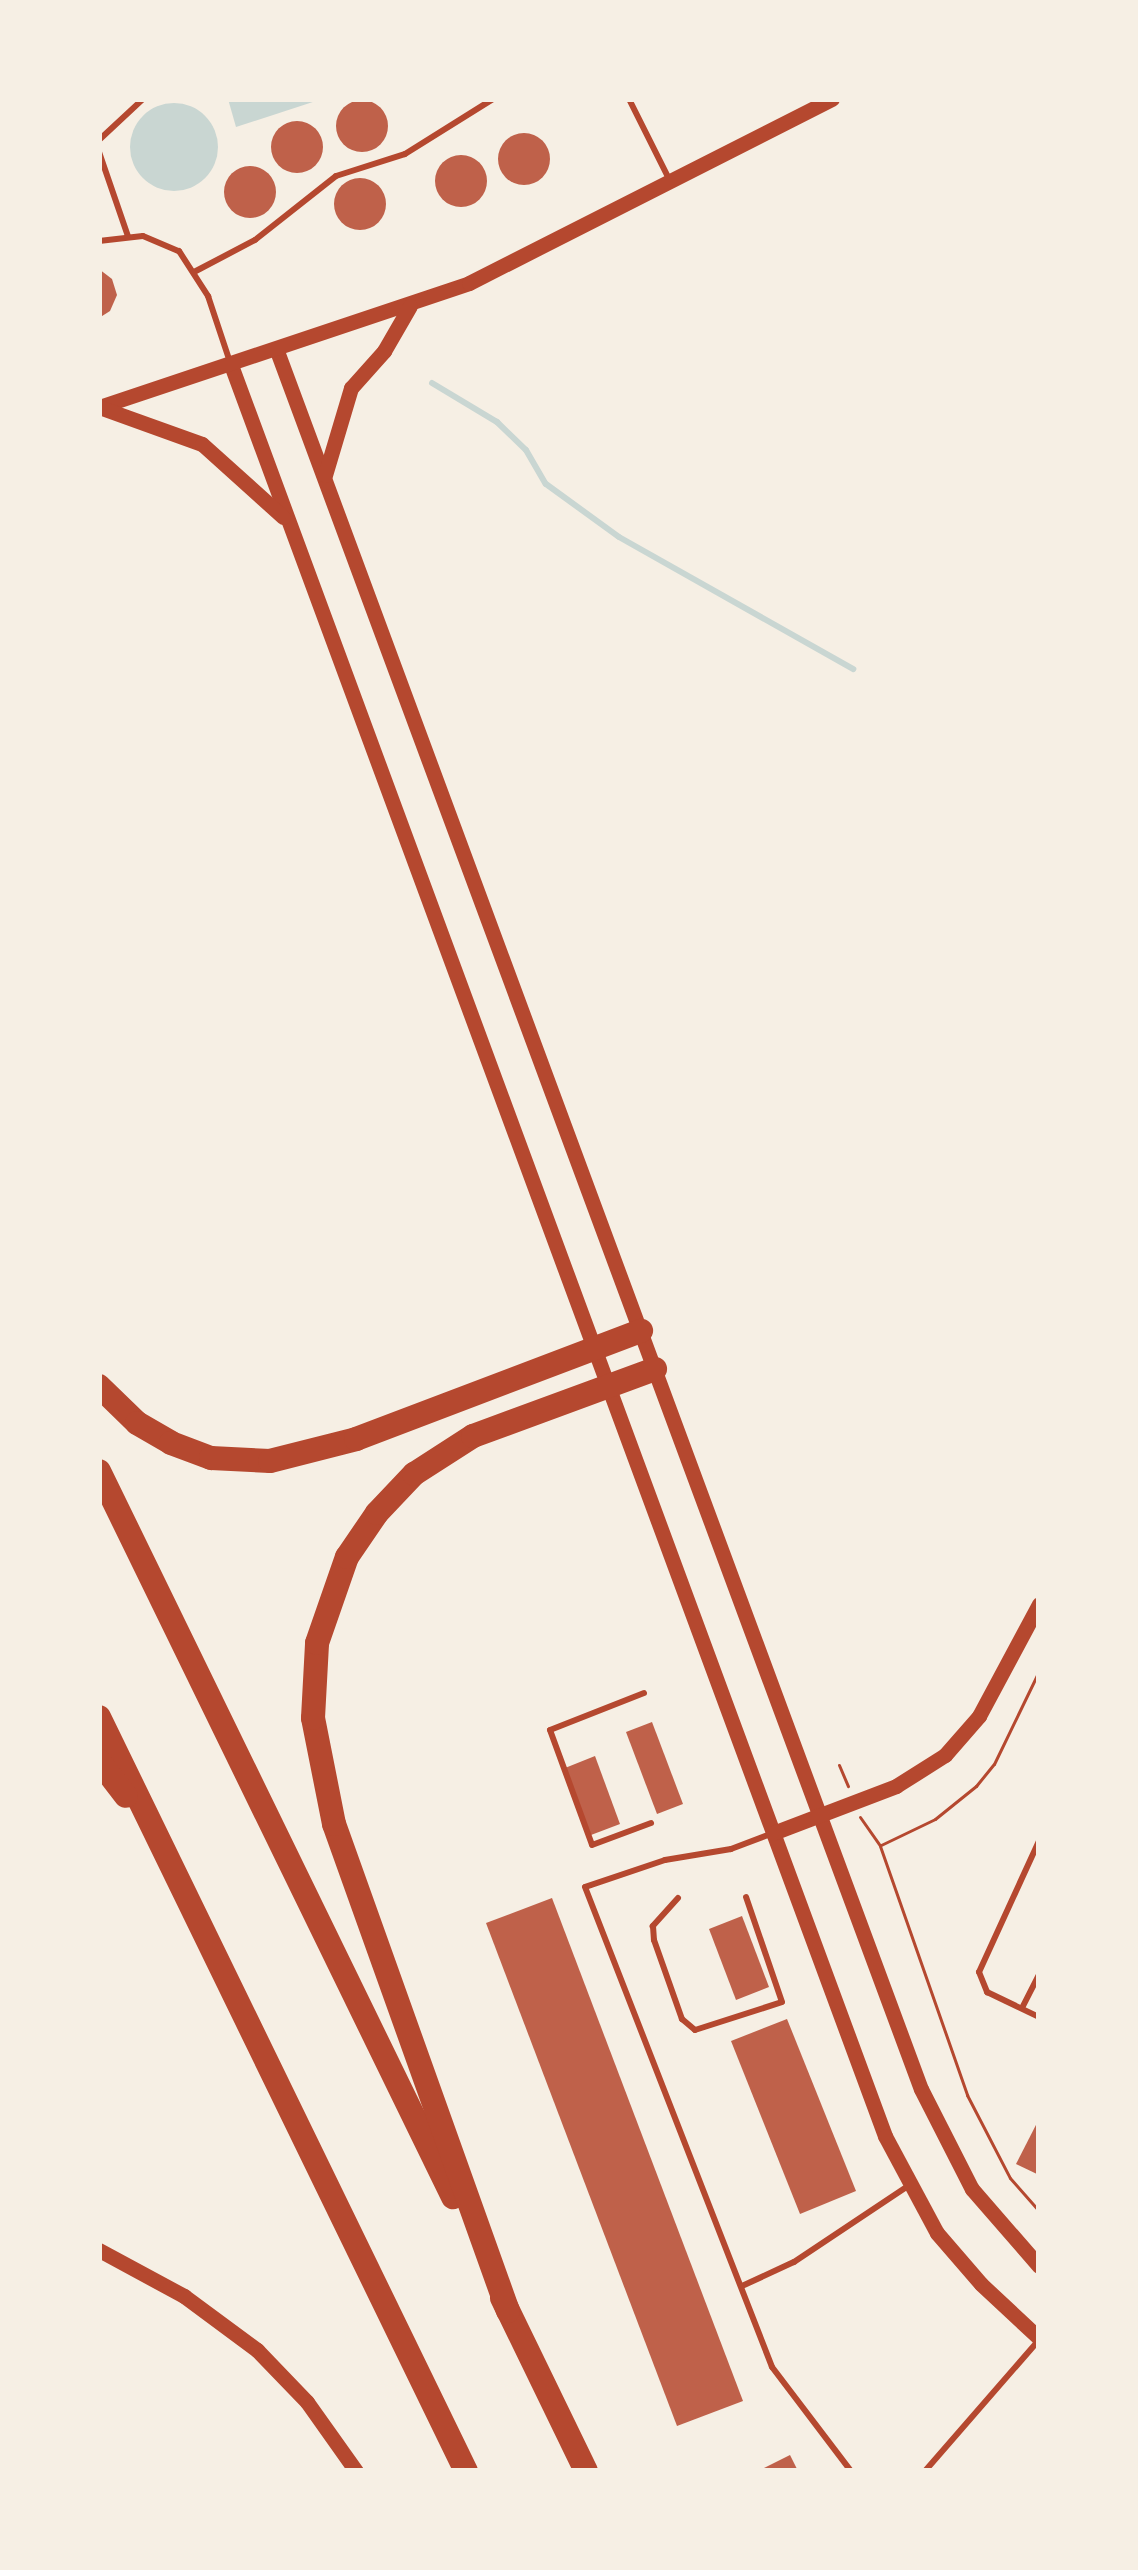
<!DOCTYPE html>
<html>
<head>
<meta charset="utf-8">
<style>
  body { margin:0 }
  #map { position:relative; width:1138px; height:2570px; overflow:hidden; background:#f6efe4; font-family:Roboto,sans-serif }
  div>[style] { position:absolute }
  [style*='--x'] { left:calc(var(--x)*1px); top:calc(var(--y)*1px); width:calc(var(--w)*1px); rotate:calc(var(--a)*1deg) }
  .water>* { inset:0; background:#c9d6d2 }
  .round { border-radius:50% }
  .stream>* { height:6px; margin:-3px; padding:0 3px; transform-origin:3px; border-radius:3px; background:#c9d6d2 }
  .building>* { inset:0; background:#bf614a }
  .path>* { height:3px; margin:-1.5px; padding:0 1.5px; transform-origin:1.5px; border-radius:1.5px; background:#b5482f }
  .service>* { height:6px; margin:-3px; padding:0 3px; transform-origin:3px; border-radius:3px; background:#b5482f }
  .tertiary>* { height:15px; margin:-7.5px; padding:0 7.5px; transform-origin:7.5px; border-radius:7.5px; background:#b5482f }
  .motorway>* { height:24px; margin:-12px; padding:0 12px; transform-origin:12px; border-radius:12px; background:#b5482f }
  span { translate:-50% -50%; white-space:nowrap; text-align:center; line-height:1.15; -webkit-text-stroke:12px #f6efe4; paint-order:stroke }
  .frame { position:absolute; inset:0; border:102px solid #f6efe4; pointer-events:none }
</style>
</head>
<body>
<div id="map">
  <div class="water">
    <i style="clip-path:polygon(228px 99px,322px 99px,236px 127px)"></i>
    <i class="round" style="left:130px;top:103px;width:88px;height:88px"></i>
  </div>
  <div class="stream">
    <i style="--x:432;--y:383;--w:76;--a:31"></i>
    <i style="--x:497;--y:422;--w:40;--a:44"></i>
    <i style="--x:526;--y:450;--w:39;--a:60"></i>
    <i style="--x:546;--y:484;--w:90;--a:36"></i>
    <i style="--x:619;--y:537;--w:269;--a:29.4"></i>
  </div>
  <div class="building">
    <i class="round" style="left:336px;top:100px;width:52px;height:52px"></i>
    <i class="round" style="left:271px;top:121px;width:52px;height:52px"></i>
    <i class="round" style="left:498px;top:133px;width:52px;height:52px"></i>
    <i class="round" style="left:435px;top:155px;width:52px;height:52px"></i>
    <i class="round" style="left:224px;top:166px;width:52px;height:52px"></i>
    <i class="round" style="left:334px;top:178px;width:52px;height:52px"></i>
    <i style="clip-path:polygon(99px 269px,112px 279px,117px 295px,110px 311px,99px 318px)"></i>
    <i style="clip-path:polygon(652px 1722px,683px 1804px,657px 1814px,626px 1732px)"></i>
    <i style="clip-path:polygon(595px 1756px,620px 1824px,591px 1835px,565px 1768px)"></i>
    <i style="clip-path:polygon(552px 1898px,743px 2401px,677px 2426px,486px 1923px)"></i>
    <i style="clip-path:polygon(742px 1916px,769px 1987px,736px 2000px,709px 1929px)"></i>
    <i style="clip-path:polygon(787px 2019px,856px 2191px,800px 2214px,731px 2041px)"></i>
    <i style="clip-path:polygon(1039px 2119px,1039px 2175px,1016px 2164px)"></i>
    <i style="clip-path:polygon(790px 2455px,798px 2471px,758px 2471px)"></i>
  </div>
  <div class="path">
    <i style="--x:839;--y:1765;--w:23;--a:67"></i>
    <i style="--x:860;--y:1817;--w:35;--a:55"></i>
    <i style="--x:880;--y:1846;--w:264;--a:70.7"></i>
    <i style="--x:967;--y:2095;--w:93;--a:62.6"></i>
    <i style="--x:1010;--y:2178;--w:44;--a:48.7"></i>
    <i style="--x:881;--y:1845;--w:60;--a:-25.7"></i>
    <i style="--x:935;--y:1819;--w:53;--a:-38.8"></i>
    <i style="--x:976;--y:1786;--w:28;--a:-51"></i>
    <i style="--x:994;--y:1764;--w:103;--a:-64.2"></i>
  </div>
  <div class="service">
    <i style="--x:629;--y:99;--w:89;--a:63.4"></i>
    <i style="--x:99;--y:140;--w:60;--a:-43"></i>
    <i style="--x:99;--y:152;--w:89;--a:71"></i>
    <i style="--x:99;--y:241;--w:44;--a:-6.5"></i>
    <i style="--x:143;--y:236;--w:39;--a:23"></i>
    <i style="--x:179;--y:251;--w:54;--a:57.2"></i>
    <i style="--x:208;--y:296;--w:70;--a:71.6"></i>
    <i style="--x:194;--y:272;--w:69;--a:-27.7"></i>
    <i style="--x:255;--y:240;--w:103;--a:-38.3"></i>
    <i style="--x:336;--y:176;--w:72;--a:-17.7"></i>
    <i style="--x:405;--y:154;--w:104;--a:-32"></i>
    <i style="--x:644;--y:1693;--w:101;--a:158.5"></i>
    <i style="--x:550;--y:1730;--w:122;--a:69.9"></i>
    <i style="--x:592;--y:1845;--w:63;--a:-20.4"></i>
    <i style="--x:773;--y:1833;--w:45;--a:159.1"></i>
    <i style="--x:731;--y:1849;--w:67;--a:170.5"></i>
    <i style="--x:665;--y:1860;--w:84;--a:161.4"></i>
    <i style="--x:585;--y:1887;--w:515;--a:68.71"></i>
    <i style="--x:772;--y:2367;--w:131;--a:52.8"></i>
    <i style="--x:1039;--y:1841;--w:144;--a:114.6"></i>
    <i style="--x:979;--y:1972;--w:22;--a:68"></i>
    <i style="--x:987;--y:1992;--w:58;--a:25.7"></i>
    <i style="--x:678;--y:1898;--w:38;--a:132"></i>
    <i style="--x:653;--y:1926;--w:14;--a:86"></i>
    <i style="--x:654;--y:1940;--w:84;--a:70.5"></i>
    <i style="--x:682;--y:2019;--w:17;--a:40"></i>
    <i style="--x:695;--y:2030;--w:91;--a:-17.8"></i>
    <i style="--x:782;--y:2002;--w:111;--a:-108.9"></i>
    <i style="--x:1022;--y:2008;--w:38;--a:-63"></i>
    <i style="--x:742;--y:2286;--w:57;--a:-24.8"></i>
    <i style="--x:794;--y:2262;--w:137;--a:-33.7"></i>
    <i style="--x:925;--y:2471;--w:171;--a:-49"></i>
  </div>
  <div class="tertiary">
    <i style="--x:277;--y:351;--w:1853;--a:69.67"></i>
    <i style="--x:921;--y:2089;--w:112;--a:63"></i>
    <i style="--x:972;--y:2189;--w:102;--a:49"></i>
    <i style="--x:231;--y:365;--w:1888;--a:69.73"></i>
    <i style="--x:885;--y:2136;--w:110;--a:61.8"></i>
    <i style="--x:937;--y:2233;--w:67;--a:49.2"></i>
    <i style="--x:981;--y:2284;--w:79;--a:43"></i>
    <i style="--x:99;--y:407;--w:390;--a:-18.5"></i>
    <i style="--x:469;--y:283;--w:407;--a:-26.9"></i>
    <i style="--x:99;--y:407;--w:109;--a:19.8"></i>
    <i style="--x:202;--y:444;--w:109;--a:42"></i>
    <i style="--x:325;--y:475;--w:91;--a:-73.4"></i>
    <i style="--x:351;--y:388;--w:50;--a:-48.3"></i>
    <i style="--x:384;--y:351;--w:52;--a:-60"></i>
    <i style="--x:773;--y:1833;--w:132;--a:-20.9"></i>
    <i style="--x:896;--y:1786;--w:58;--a:-32.3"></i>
    <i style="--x:945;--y:1755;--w:52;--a:-48.9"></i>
    <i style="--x:979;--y:1716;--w:127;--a:-61.8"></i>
    <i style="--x:99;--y:2250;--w:97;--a:28.4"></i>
    <i style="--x:184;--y:2296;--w:91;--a:36.5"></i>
    <i style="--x:257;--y:2350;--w:72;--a:46.1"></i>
    <i style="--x:307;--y:2402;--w:85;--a:54.6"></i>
  </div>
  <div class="motorway">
    <i style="--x:99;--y:1386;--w:53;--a:44.2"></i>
    <i style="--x:137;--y:1423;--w:39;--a:30"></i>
    <i style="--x:171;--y:1443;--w:43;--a:20.6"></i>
    <i style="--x:211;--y:1458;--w:59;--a:2.9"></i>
    <i style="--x:270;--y:1461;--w:89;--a:-14.3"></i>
    <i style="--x:356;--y:1439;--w:305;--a:-20.8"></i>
    <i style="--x:99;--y:1471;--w:808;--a:64.01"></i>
    <i style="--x:99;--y:1717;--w:839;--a:64.05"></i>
    <i style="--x:99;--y:1761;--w:44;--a:52.4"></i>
    <i style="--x:502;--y:2298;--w:192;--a:64.1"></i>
    <i style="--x:508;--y:2311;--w:517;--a:-109.66"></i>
    <i style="--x:334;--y:1824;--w:108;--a:-101.2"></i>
    <i style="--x:313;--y:1718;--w:75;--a:-86.9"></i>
    <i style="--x:317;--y:1643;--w:91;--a:-70.8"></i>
    <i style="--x:347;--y:1557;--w:53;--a:-55.7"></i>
    <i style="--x:377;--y:1513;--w:54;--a:-46.5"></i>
    <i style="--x:414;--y:1474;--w:70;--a:-32.8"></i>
    <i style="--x:473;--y:1436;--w:194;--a:-20.2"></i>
  </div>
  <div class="frame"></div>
</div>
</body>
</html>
